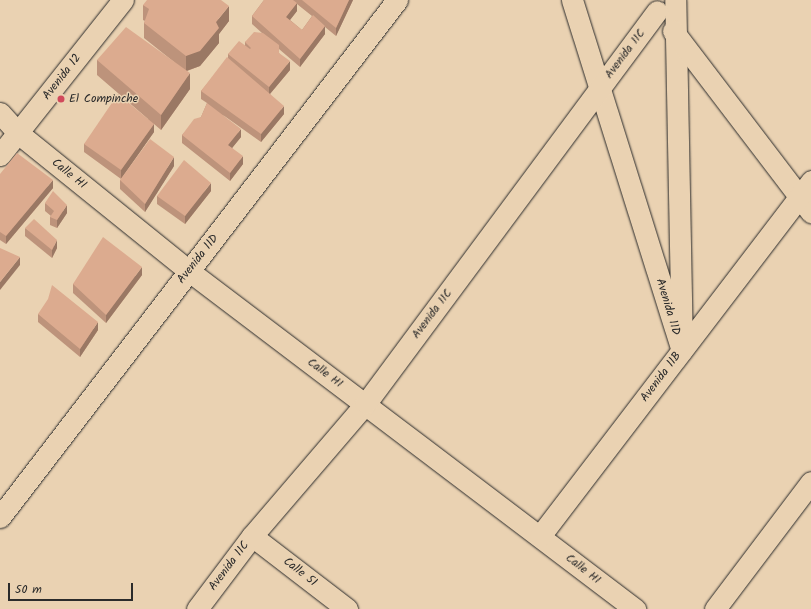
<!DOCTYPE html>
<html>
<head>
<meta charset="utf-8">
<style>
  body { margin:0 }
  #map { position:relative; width:811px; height:609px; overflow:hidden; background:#ead2b2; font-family:Kalam,sans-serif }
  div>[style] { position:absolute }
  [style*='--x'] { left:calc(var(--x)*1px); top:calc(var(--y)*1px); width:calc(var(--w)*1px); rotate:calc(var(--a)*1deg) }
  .roads { filter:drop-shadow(0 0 1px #2b2b2b) drop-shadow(0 0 1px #2b2b2b) }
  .minor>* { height:21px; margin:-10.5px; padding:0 10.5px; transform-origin:10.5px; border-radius:10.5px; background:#ead2b2 }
  .wall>* { inset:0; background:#bd937b }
  .shaded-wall>* { inset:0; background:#9a7864 }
  .building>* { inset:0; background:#dcab8f }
  .dots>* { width:11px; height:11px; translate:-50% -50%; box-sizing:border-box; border:2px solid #ead2b2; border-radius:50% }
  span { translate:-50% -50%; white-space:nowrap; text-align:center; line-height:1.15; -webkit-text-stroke:3px #ead2b2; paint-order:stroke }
  .street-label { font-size:12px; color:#2b2b2b }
  .poi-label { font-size:12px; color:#2b2b2b }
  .left { translate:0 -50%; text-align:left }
  .scale { position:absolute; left:8px; top:583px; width:125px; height:18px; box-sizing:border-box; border:2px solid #2b2b2b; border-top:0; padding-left:5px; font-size:12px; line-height:14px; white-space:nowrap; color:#2b2b2b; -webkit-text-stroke:3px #ead2b2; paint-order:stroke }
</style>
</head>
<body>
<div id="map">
  <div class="roads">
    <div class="minor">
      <i style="--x:572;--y:0;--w:367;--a:72.6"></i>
      <i style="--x:682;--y:350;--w:350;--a:-91.1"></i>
      <i style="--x:673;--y:31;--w:228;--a:52.7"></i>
      <i style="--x:0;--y:113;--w:27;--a:48"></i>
      <i style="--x:18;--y:133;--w:220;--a:38.9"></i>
      <i style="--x:189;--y:271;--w:560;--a:37.16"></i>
      <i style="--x:0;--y:155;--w:198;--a:-51.6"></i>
      <i style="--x:0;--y:517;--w:652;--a:-52.48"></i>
      <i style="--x:252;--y:536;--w:120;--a:37.5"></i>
      <i style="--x:540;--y:536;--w:447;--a:-52.6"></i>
      <i style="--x:197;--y:609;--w:91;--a:-53"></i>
      <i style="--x:252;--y:536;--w:175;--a:-49.4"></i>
      <i style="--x:366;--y:403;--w:488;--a:-53.4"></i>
      <i style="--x:715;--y:609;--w:159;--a:-52.9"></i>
    </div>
  </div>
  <div class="wall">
    <i style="clip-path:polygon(evenodd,264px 0,353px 0,336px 36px,325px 27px,325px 34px,300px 67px,279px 49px,279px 53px,290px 70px,270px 94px,284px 114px,261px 142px,223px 115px,241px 137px,232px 148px,243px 164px,230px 181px,182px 143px,182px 135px,201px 117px,207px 103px,201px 99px,201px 91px,228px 59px,228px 54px,245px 46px,245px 42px,262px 33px,252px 24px,252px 16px,264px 0,297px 4px,312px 16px,302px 30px,290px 20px,297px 11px,297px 4px)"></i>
    <i style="clip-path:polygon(143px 5px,229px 21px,219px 34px,219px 43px,200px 66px,187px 71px,190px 89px,161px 130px,154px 124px,154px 132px,121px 179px,84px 152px,84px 144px,148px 119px,97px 75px,97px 60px,174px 62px,144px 38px,144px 23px,145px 21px,143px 20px)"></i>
    <i style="clip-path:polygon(174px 166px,145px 212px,120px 189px,120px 180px)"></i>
    <i style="clip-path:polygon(0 174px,53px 188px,6px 244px,0 240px)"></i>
    <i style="clip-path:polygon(211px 191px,185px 224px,157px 204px,157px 196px)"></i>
    <i style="clip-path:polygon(45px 203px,67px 213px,57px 228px,50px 225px,50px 217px,51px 216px,45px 211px)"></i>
    <i style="clip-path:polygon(25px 228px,57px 248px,52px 258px,25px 236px)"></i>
    <i style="clip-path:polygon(142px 275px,106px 323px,73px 293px,73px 284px)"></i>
    <i style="clip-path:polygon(38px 314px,98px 330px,80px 357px,38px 322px)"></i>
  </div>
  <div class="shaded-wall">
    <i style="clip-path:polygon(349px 0,353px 0,336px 36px,336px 28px)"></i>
    <i style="clip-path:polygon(297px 3px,297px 11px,286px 25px,286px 17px)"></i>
    <i style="clip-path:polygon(229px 6px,229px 21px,219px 34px,219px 43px,200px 66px,186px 71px,186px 56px,216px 22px)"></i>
    <i style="clip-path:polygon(325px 26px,325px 34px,300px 67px,300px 59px)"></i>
    <i style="clip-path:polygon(290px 61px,290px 70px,269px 95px,269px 87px)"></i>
    <i style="clip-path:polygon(190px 73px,190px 89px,161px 130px,161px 115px)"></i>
    <i style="clip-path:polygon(284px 106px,284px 114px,261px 142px,261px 134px)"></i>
    <i style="clip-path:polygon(154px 124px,154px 132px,121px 179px,121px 170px)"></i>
    <i style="clip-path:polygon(241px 129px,241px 137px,228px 153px,228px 145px)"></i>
    <i style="clip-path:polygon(243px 156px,243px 164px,230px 181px,230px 173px)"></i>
    <i style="clip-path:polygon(174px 157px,174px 166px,145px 212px,145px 204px)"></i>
    <i style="clip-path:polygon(53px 180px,53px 188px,6px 244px,6px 236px)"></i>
    <i style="clip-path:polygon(211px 183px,211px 191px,185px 224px,185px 216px)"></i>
    <i style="clip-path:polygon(67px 205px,67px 213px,57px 228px,57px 220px)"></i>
    <i style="clip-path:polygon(57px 240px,57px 248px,52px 258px,52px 250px)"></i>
    <i style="clip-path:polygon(20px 257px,20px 265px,0 290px,0 282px)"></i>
    <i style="clip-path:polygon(142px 267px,142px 275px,106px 323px,106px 315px)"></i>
    <i style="clip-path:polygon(98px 322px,98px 330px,80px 357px,80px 349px)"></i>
  </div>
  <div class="building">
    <i style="clip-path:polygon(147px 0,221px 0,229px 6px,216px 22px,219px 28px,200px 51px,186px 56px,144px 23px,149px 9px,143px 5px)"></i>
    <i style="clip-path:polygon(264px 0,293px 0,297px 3px,286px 17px,302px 30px,313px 15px,325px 26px,300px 59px,252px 16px)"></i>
    <i style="clip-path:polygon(302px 0,349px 0,336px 28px)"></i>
    <i style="clip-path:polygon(126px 27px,190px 73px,161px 115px,97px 60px)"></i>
    <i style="clip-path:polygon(254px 32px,263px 33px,279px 45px,279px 53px,290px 61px,269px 87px,228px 54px,239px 41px,250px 49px,251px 48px,245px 42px)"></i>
    <i style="clip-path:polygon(227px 57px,284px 106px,261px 134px,201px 91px)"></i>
    <i style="clip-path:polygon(118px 94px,154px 124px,121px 170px,84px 144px)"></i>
    <i style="clip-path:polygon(207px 103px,241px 129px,228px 145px,243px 156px,230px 173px,182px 135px,194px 119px,201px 117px)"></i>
    <i style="clip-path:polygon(150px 139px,174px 157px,145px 204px,120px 180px)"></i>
    <i style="clip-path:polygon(17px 153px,53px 180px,6px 236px,0 232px,0 174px)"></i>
    <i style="clip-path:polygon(184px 160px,211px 183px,185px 216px,157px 196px)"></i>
    <i style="clip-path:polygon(53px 191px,67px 205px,57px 220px,50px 217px,54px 211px,45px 203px)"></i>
    <i style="clip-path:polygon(34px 219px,57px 240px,52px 250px,25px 228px)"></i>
    <i style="clip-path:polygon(103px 237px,142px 267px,106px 315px,73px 284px)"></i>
    <i style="clip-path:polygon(0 248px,20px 257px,0 282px)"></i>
    <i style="clip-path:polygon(52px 285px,98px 322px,80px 349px,38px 314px,48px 299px)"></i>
  </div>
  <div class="dots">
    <i style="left:61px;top:99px;background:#d1495b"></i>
  </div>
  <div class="street-label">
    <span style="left:625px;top:54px;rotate:-53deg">Avenida 11C</span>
    <span style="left:62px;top:77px;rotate:-52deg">Avenida 12</span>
    <span style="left:69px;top:174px;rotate:39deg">Calle HI</span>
    <span style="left:198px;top:259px;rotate:-52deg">Avenida 11D</span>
    <span style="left:668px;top:307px;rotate:73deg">Avenida 11D</span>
    <span style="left:432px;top:314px;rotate:-53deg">Avenida 11C</span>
    <span style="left:325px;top:373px;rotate:37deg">Calle HI</span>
    <span style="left:661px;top:377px;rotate:-53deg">Avenida 11B</span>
    <span style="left:229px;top:566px;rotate:-53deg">Avenida 11C</span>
    <span style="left:583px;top:569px;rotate:38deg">Calle HI</span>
    <span style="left:300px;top:572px;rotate:38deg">Calle 51</span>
  </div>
  <div class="poi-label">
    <span class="left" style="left:69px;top:99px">El Compinche</span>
  </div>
  <div class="scale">50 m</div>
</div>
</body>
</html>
